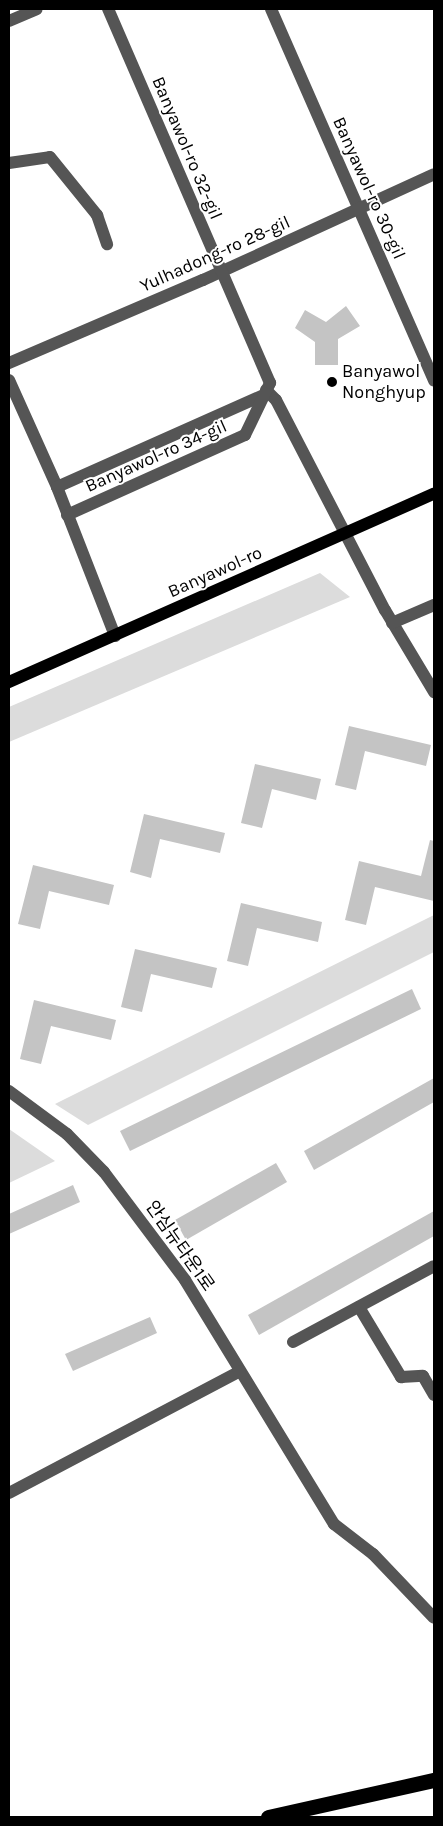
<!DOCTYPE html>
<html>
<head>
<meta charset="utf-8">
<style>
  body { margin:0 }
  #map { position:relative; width:443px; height:1826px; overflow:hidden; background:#fff; font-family:Karla,"Noto Sans KR",sans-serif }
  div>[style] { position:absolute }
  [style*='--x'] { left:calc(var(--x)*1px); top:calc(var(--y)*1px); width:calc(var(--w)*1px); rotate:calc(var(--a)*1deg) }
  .green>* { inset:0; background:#dcdcdc }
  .building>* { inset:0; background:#c4c4c4 }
  .minor>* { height:12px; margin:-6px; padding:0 6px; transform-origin:6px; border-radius:6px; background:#555 }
  .major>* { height:12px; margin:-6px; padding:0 6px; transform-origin:6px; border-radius:6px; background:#000 }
  .highway>* { height:15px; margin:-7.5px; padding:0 7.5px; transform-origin:7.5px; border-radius:7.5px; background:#000 }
  .dots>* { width:14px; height:14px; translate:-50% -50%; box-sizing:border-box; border:2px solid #fff; border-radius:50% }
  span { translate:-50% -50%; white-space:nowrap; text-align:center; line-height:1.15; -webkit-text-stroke:4px #fff; paint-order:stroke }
  .street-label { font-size:18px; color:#000 }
  .poi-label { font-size:18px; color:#000 }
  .left { translate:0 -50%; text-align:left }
  .frame { position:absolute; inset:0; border:10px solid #000; pointer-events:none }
</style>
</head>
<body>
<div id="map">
  <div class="green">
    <i style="clip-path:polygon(320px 573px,350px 597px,9px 742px,9px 707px)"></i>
    <i style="clip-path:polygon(434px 915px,434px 952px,88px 1125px,55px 1104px)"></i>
    <i style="clip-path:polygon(9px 1129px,55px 1161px,9px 1183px)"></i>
  </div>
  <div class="building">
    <i style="clip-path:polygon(346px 306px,360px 326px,338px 339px,338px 365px,315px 365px,315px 342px,295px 328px,305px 310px,326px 322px)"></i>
    <i style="clip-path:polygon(349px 726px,431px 745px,426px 766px,365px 751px,356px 790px,335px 785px)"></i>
    <i style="clip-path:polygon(255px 764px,321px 779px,316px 800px,272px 789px,262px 828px,241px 823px)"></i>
    <i style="clip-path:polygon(144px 814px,225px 833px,220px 853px,160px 839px,151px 878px,130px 872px)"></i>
    <i style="clip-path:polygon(430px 840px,434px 841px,434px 901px,375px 887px,366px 925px,345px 920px,359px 861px,421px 876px)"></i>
    <i style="clip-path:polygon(33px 865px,114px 885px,109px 905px,49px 891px,40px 929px,18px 924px)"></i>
    <i style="clip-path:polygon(241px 903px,322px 922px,318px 942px,257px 928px,248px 966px,227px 961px)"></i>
    <i style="clip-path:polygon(135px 949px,217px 968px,212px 988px,151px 974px,142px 1012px,121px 1007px)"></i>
    <i style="clip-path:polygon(412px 989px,421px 1009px,130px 1151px,120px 1131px)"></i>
    <i style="clip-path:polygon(34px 1000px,116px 1020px,111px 1040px,51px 1026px,41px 1064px,20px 1059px)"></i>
    <i style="clip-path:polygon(434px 1078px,434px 1102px,314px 1170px,304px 1151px)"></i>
    <i style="clip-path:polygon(276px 1163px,287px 1182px,186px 1240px,175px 1220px)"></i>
    <i style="clip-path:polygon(73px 1185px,80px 1202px,9px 1234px,9px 1214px)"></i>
    <i style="clip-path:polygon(434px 1211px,434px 1236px,259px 1335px,248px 1315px)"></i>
    <i style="clip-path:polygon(150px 1317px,157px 1333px,73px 1371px,65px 1354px)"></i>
  </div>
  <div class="minor">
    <i style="--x:271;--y:9;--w:406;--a:66.3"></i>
    <i style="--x:9;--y:21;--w:30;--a:-23"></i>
    <i style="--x:9;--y:163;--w:41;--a:-8.3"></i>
    <i style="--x:50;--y:157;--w:75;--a:51"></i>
    <i style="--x:97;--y:215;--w:31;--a:71"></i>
    <i style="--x:9;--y:363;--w:211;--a:-23.2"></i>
    <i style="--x:203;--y:280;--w:254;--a:-24.6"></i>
    <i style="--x:9;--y:380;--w:117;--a:65.8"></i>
    <i style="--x:57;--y:487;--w:160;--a:68.7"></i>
    <i style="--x:266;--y:390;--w:14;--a:45"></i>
    <i style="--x:276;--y:400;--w:237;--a:62.6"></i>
    <i style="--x:385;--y:610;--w:96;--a:59.1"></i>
    <i style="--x:57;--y:487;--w:227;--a:-24"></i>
    <i style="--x:67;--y:515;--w:195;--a:-24.2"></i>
    <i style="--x:245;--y:435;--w:58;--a:-64.3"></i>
    <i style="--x:270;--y:383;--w:408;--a:-113.4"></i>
    <i style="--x:392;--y:623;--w:46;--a:-23.2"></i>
    <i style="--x:9;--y:1091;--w:72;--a:36.6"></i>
    <i style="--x:67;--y:1134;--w:53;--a:45.8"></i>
    <i style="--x:104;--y:1172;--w:135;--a:53.1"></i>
    <i style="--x:185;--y:1280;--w:286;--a:58.6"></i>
    <i style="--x:334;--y:1524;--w:49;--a:37.6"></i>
    <i style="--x:373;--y:1554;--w:88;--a:46.4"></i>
    <i style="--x:359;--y:1307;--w:82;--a:59"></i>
    <i style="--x:401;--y:1377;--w:22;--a:-3"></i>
    <i style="--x:423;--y:1376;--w:22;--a:60"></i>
    <i style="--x:293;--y:1342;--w:160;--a:-28.3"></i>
    <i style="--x:9;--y:1493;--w:261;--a:-27.8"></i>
  </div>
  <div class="major">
    <i style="--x:9;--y:682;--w:465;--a:-23.9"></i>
  </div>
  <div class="highway">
    <i style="--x:268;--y:1817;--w:170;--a:-12.6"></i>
  </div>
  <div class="dots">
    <i style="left:332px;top:382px;background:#000"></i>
  </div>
  <div class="street-label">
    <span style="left:187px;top:148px;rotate:67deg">Banyawol-ro 32-gil</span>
    <span style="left:369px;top:188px;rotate:66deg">Banyawol-ro 30-gil</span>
    <span style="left:215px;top:254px;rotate:-24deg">Yulhadong-ro 28-gil</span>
    <span style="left:156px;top:456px;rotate:-24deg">Banyawol-ro 34-gil</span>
    <span style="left:215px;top:572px;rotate:-24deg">Banyawol-ro</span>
    <span style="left:180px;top:1246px;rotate:55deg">안심뉴타운1로</span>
  </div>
  <div class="poi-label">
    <span class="left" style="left:342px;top:382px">Banyawol<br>Nonghyup</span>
  </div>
  <div class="frame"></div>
</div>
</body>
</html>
